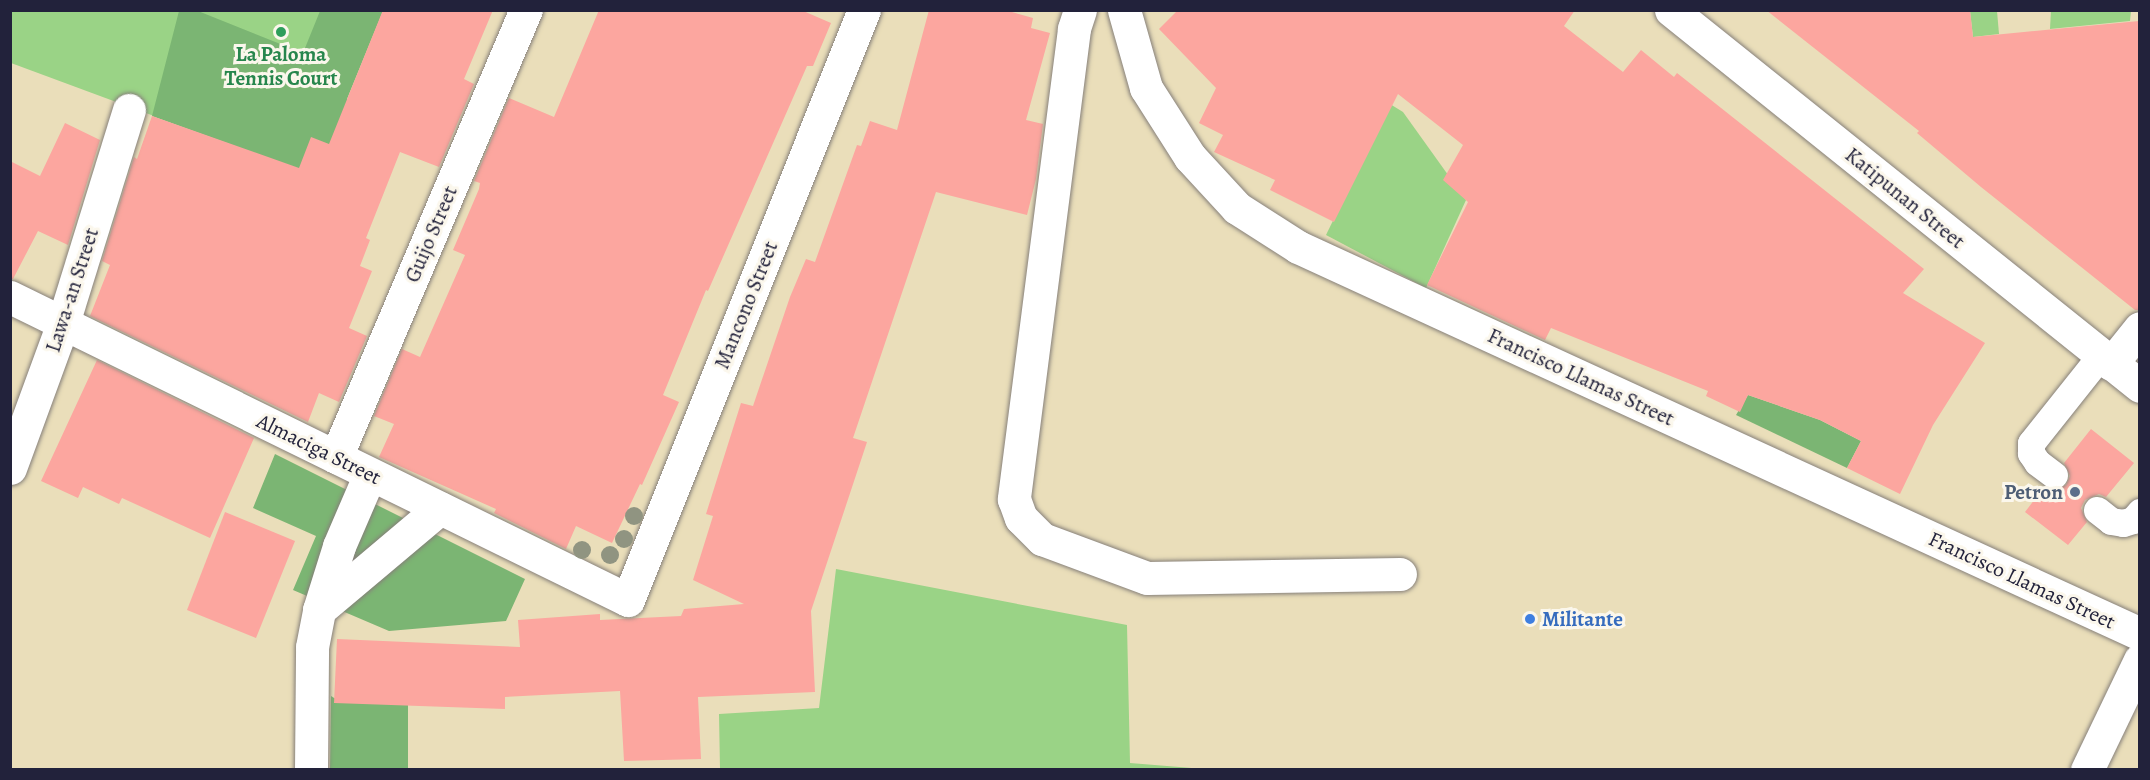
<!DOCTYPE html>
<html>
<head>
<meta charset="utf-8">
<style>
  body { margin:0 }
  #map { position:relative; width:2150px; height:780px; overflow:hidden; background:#eadeba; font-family:Alegreya,serif }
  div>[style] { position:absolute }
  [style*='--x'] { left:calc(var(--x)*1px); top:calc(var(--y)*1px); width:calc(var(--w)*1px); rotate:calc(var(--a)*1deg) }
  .green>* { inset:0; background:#9ad386 }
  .forest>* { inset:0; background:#7bb573 }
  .building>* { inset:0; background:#fca69f }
  .roads { filter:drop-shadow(0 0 2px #86807a) drop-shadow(0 0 2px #86807a) }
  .service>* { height:27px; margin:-13.5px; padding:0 13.5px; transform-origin:13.5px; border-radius:13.5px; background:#fff }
  .minor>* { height:33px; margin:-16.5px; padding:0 16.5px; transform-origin:16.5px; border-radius:16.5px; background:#fff }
  .secondary>* { height:33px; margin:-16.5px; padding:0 16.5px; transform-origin:16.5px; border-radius:16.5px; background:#fff }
  .trees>* { width:18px; height:18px; margin:-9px; border-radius:50%; background:#909481 }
  .dots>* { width:16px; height:16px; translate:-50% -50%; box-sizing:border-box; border:3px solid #fbf7ec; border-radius:50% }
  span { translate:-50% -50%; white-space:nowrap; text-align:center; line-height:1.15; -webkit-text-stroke:6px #fbf7ec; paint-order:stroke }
  .leisure-label { font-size:21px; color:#27864d; font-weight:700 }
  .street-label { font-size:21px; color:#22223b }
  .service-label { font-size:21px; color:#4e5e75; font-weight:700 }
  .right { translate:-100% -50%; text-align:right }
  .shop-label { font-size:21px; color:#366cbe; font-weight:700 }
  .left { translate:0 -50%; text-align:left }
  .frame { position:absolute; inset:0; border:12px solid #22223b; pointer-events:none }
</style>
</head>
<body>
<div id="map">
  <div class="green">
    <i style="clip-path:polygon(2051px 10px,2131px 11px,2130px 21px,2050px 29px)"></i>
    <i style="clip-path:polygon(10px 11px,339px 11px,235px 146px,11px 63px)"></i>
    <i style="clip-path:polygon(1970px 11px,1997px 11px,1999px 34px,1973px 37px)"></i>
    <i style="clip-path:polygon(1390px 104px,1403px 112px,1466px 200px,1426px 288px,1326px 235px)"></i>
    <i style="clip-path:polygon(836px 569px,1127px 625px,1130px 763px,1204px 769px,720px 769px,719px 714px,819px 708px)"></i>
  </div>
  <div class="forest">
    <i style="clip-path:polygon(179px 11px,198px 11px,303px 53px,320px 11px,383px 11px,347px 99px,376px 112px,291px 189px,235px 146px,152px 116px)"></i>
    <i style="clip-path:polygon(1748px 395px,1820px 420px,1861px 441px,1847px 468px,1736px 415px)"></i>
    <i style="clip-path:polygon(275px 454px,525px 579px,506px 621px,389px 631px,293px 590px,316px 536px,253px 508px)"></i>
    <i style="clip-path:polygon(331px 696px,342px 703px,408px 703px,408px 769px,330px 770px)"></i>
  </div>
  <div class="building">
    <i style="clip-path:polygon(383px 10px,493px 10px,464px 79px,474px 84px,439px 167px,400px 152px,366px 238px,370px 240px,360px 266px,372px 271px,349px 328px,367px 336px,339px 402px,319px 393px,308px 422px,90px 316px,110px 265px,102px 261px,134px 157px,137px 159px,152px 116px,299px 168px,311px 137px,329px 144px)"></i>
    <i style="clip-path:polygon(599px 10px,801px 10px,831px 23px,813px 66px,807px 66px,708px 291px,706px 290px,663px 395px,679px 402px,642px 485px,640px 484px,612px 543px,576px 526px,566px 549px,494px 513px,496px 509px,379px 457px,394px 424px,374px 416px,402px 349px,420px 357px,465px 255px,453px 250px,479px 189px,480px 183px,474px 181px,509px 98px,554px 117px)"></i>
    <i style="clip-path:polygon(929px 10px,1005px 10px,1033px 18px,1031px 28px,1050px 33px,1026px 120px,1043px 124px,1036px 179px,1027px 215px,936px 192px,853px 438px,867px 442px,811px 611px,815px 692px,698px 697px,701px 759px,624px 761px,620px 691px,505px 697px,505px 709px,334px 703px,337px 639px,520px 647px,518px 620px,600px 614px,600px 620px,681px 616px,684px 609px,744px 604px,693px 580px,713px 516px,706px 514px,741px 403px,753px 406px,790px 297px,806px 259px,815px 262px,857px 145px,861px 146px,870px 121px,897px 130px)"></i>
    <i style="clip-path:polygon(1178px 10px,1575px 10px,1564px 26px,1623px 72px,1641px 50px,1674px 77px,1677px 73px,1924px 269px,1903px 293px,1985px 343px,1933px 425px,1900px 494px,1847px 468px,1861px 441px,1820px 420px,1748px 395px,1740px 412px,1706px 396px,1708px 391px,1551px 328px,1545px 340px,1427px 285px,1468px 202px,1443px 180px,1463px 145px,1398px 94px,1334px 222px,1270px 190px,1275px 180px,1214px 152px,1223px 135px,1199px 123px,1216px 88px,1159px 29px)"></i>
    <i style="clip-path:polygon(1766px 10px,1970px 10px,1973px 37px,2139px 21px,2139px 310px,2135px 310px,1981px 187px,1917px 133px,1919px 131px)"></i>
    <i style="clip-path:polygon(65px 123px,100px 140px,68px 245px,38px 231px,13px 279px,10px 279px,10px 161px,40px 176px)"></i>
    <i style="clip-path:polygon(97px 360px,254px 438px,210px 538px,122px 498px,119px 504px,83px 487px,78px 498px,41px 481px)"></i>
    <i style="clip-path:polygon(2091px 429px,2134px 463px,2106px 497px,2099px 494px,2085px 500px,2081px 508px,2087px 522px,2068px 545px,2025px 512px,2044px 487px,2053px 491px,2066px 485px,2070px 476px,2064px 463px)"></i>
    <i style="clip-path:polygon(225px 512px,295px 541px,256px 638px,187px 610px)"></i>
  </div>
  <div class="roads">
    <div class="service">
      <i style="--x:2054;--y:475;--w:21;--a:-143"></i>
      <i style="--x:2037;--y:462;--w:11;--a:-124"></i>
      <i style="--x:2031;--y:453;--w:10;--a:-90"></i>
      <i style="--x:2031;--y:443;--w:112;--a:-51.5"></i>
      <i style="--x:2097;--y:510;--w:18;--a:38"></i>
      <i style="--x:2111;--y:521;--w:12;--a:9"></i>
      <i style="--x:2123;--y:523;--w:10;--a:-17"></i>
      <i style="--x:2133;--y:520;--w:11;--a:-49"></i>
    </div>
    <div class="minor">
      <i style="--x:1080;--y:10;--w:20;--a:108"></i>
      <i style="--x:1074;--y:29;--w:474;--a:97.3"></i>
      <i style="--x:1014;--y:499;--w:20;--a:70"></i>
      <i style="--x:1021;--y:518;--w:30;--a:45"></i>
      <i style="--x:1042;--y:539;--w:112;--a:20.4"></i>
      <i style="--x:1147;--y:578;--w:253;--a:-0.9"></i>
      <i style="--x:1124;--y:10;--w:81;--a:74.2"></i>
      <i style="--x:1146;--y:88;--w:82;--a:57.5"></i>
      <i style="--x:1190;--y:157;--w:69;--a:47.3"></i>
      <i style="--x:1237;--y:208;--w:72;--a:32.6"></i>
      <i style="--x:1298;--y:247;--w:927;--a:24.68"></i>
      <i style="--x:10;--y:297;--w:688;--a:26.12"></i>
      <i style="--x:628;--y:600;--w:635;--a:-68.2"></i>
      <i style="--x:2111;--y:364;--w:46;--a:-51.1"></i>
      <i style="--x:336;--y:457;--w:486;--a:-67"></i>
      <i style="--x:10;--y:468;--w:154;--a:-69.9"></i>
      <i style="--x:63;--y:323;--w:223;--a:-72.8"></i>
      <i style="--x:319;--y:610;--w:158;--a:-40.1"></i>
      <i style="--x:311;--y:770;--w:123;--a:-89.5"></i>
      <i style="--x:312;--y:647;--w:38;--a:-79"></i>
      <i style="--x:319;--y:610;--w:67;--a:-72.6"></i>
      <i style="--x:339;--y:546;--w:78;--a:-66.7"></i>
      <i style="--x:2087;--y:770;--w:122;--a:-64.3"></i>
    </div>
    <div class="secondary">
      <i style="--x:1671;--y:10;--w:601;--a:38.72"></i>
    </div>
  </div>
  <div class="trees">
    <i style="left:634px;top:516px"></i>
    <i style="left:624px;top:539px"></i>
    <i style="left:582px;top:550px"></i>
    <i style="left:610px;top:555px"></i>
  </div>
  <div class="dots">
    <i style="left:281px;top:32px;background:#2e9e5b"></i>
    <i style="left:2075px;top:492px;background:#5c6f8a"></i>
    <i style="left:1530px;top:619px;background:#3f7fe0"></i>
  </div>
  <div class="leisure-label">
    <span style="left:281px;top:66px">La Paloma<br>Tennis Court</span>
  </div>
  <div class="street-label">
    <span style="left:1905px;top:198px;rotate:39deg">Katipunan Street</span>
    <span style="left:431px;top:234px;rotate:-67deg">Guijo Street</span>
    <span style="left:72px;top:290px;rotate:-72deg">Lawa-an Street</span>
    <span style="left:746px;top:305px;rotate:-68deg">Mancono Street</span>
    <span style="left:1581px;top:377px;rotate:25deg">Francisco Llamas Street</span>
    <span style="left:319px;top:449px;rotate:26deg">Almaciga Street</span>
    <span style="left:2022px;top:580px;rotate:25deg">Francisco Llamas Street</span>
  </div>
  <div class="service-label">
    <span class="right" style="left:2063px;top:492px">Petron</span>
  </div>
  <div class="shop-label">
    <span class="left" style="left:1542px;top:619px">Militante</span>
  </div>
  <div class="frame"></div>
</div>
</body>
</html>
